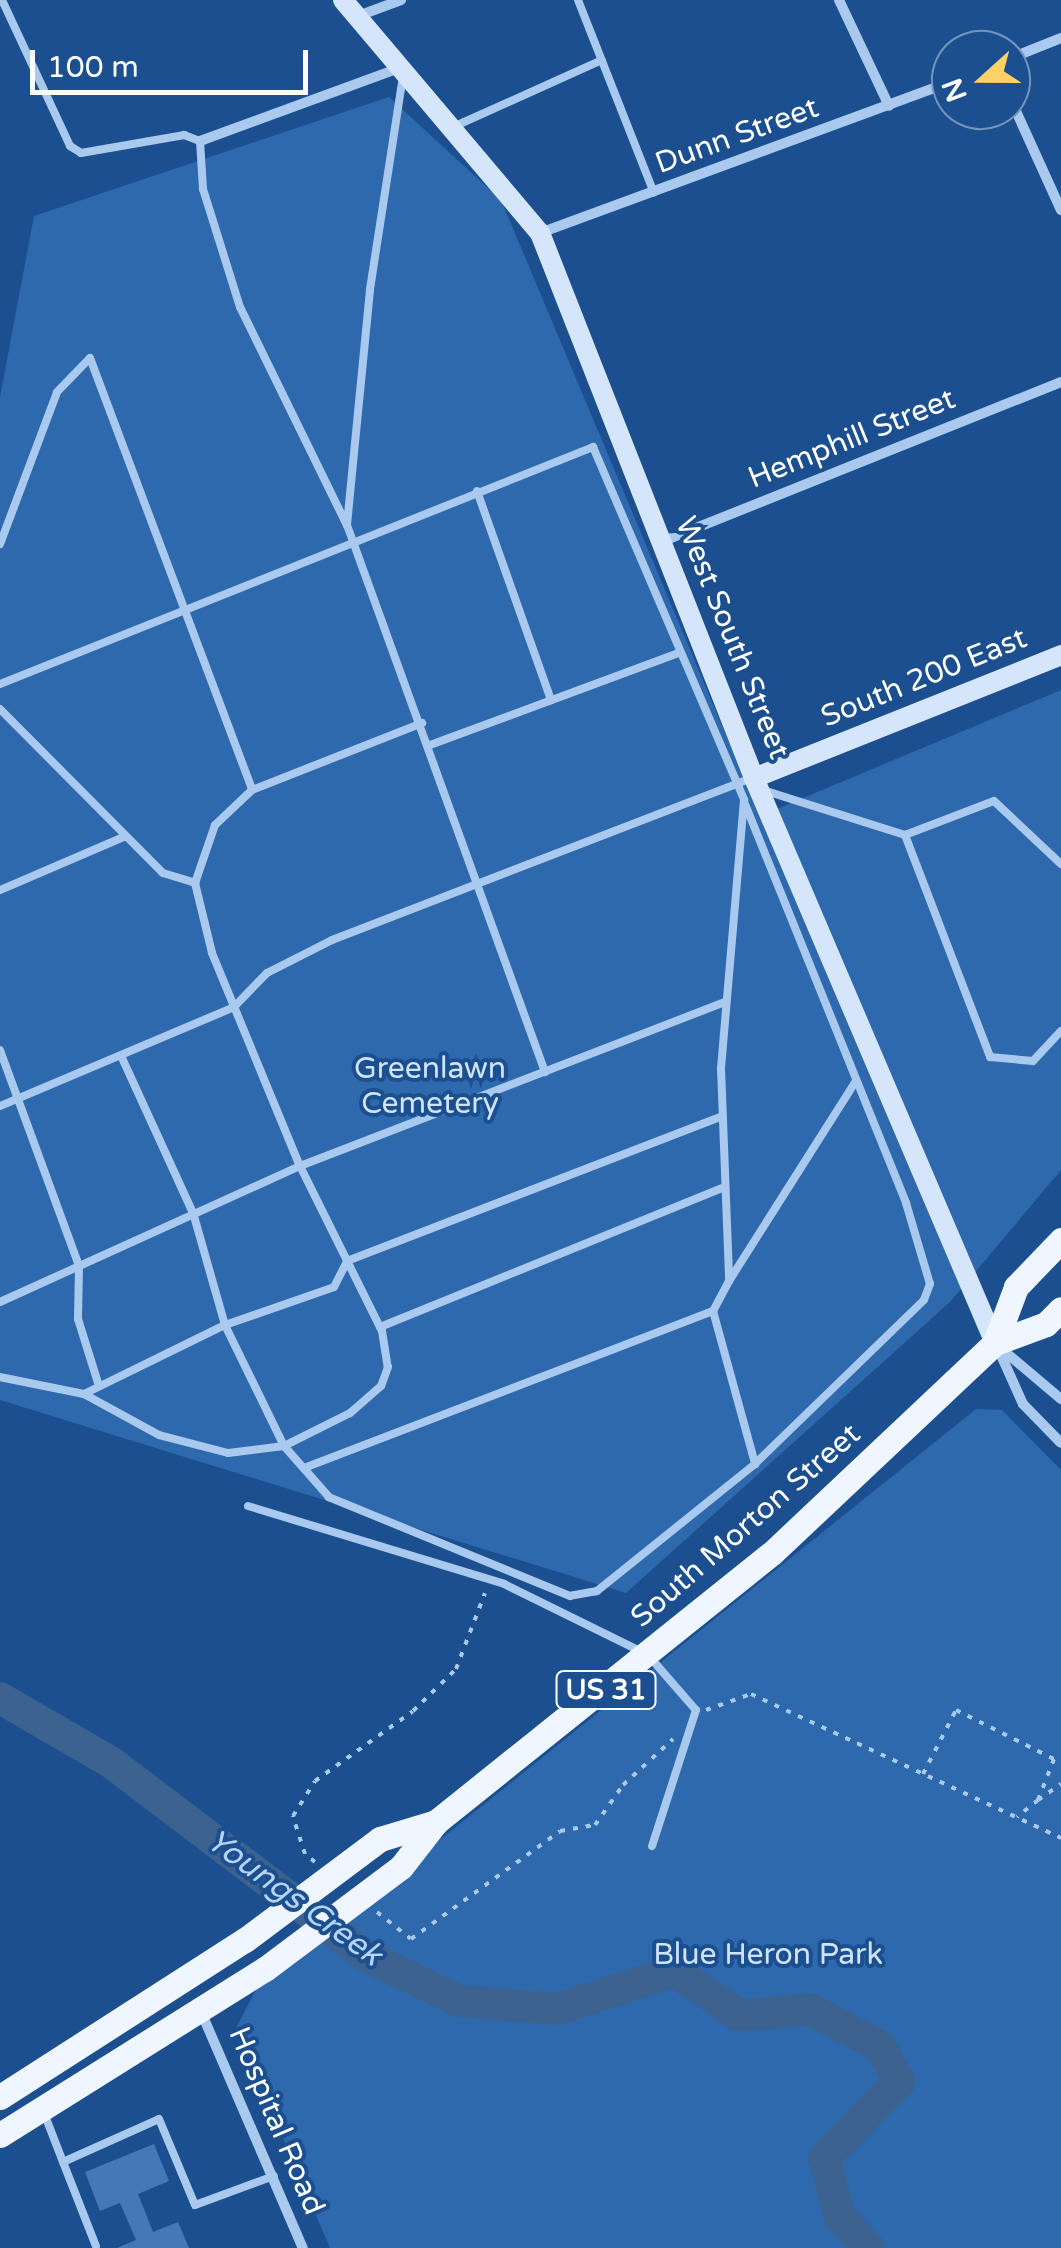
<!DOCTYPE html>
<html>
<head>
<meta charset="utf-8">
<style>
  body { margin:0 }
  #map { position:relative; width:1061px; height:2248px; overflow:hidden; background:#1b4f8f; font-family:"Varela Round",sans-serif }
  div>[style] { position:absolute }
  [style*='--x'] { left:calc(var(--x)*1px); top:calc(var(--y)*1px); width:calc(var(--w)*1px); rotate:calc(var(--a)*1deg) }
  .green>* { inset:0; background:#2e69ad }
  .river>* { height:32px; margin:-16px; padding:0 16px; transform-origin:16px; border-radius:16px; background:#3c6290 }
  .building>* { inset:0; background:#4478b7 }
  .path>* { height:4px; margin-top:-2px; transform-origin:0; background:repeating-linear-gradient(90deg,#a9c9ee 0 5px,transparent 0 13px) }
  .lane>* { height:8px; margin:-4px; padding:0 4px; transform-origin:4px; border-radius:4px; background:#a9c9ee }
  .street>* { height:10px; margin:-5px; padding:0 5px; transform-origin:5px; border-radius:5px; background:#a9c9ee }
  .secondary>* { height:20px; margin:-10px; padding:0 10px; transform-origin:10px; border-radius:10px; background:#d6e6fa }
  .primary>* { height:25px; margin:-12.5px; padding:0 12.5px; transform-origin:12.5px; border-radius:12.5px; background:#f0f6ff }
  .primary-bridge>* { height:25px; margin:-12.5px; padding:0 12.5px; transform-origin:12.5px; border-radius:12.5px; background:#f0f6ff }
  span { translate:-50% -50%; white-space:nowrap; text-align:center; line-height:1.15; -webkit-text-stroke:8px #1b4f8f; paint-order:stroke }
  .shield-label span { padding:2px 8px; background:#1b4f8f; border:2px solid; border-radius:8px; -webkit-text-stroke-width:0 }
  .shield-label { font-size:28px; color:#fff; font-weight:700 }
  .street-label { font-size:30px; color:#fff }
  .park-label { font-size:30px; color:#cfe3fa }
  .water-label { font-size:32px; color:#b5d3f5; font-style:italic }
  .north { position:absolute; left:931px; top:30px; width:100px; height:100px; box-sizing:border-box; background:#1b4f8f; border:2px solid #7695bc; border-radius:50%; rotate:249deg; font-size:28px; font-weight:700; line-height:40px; text-align:center; color:#fff }
  .north::after { content:''; display:block; margin:auto; width:35px; height:45px; background:#ffd166; clip-path:polygon(50% 0,100% 100%,50% 72%,0 100%) }
  .scale { position:absolute; left:30px; top:50px; width:278px; height:45px; box-sizing:border-box; border:5px solid #fff; border-top:0; padding-left:12px; font-size:30px; line-height:35px; white-space:nowrap; color:#fff; -webkit-text-stroke:8px #1b4f8f; paint-order:stroke }
</style>
</head>
<body>
<div id="map">
  <div class="green">
    <i style="clip-path:polygon(389px 97px,501px 200px,760px 816px,1061px 690px,1061px 1170px,950px 1302px,626px 1593px,0 1400px,0 397px,34px 216px)"></i>
    <i style="clip-path:polygon(976px 1409px,1002px 1410px,1061px 1470px,1061px 2248px,330px 2248px,236px 2028px,258px 1986px)"></i>
  </div>
  <div class="river">
    <i style="--x:0;--y:1698;--w:129;--a:30.1"></i>
    <i style="--x:112;--y:1763;--w:321;--a:37.2"></i>
    <i style="--x:368;--y:1957;--w:101;--a:25.8"></i>
    <i style="--x:459;--y:2001;--w:98;--a:4.7"></i>
    <i style="--x:557;--y:2009;--w:123;--a:-18"></i>
    <i style="--x:674;--y:1971;--w:78;--a:34.1"></i>
    <i style="--x:739;--y:2015;--w:72;--a:-4"></i>
    <i style="--x:811;--y:2010;--w:78;--a:27.6"></i>
    <i style="--x:880;--y:2046;--w:41;--a:62.2"></i>
    <i style="--x:899;--y:2082;--w:107;--a:134.6"></i>
    <i style="--x:824;--y:2158;--w:61;--a:74.8"></i>
    <i style="--x:840;--y:2217;--w:42;--a:46.9"></i>
  </div>
  <div class="building">
    <i style="clip-path:polygon(154px 2144px,169px 2181px,138px 2194px,153px 2232px,178px 2222px,189px 2248px,117px 2248px,136px 2240px,120px 2203px,100px 2211px,85px 2172px)"></i>
  </div>
  <div class="path">
    <i style="--x:706;--y:1710;--w:48;--a:-19.6"></i>
    <i style="--x:751;--y:1694;--w:342;--a:24.9"></i>
    <i style="--x:923;--y:1774;--w:72;--a:-62.7"></i>
    <i style="--x:956;--y:1710;--w:110;--a:26.6"></i>
    <i style="--x:1054;--y:1759;--w:44;--a:111.3"></i>
    <i style="--x:1038;--y:1800;--w:27;--a:141"></i>
    <i style="--x:1038;--y:1800;--w:28;--a:-35"></i>
    <i style="--x:315;--y:1862;--w:13;--a:-141"></i>
    <i style="--x:305;--y:1854;--w:40;--a:-108"></i>
    <i style="--x:293;--y:1816;--w:41;--a:-57.8"></i>
    <i style="--x:315;--y:1781;--w:120;--a:-35.5"></i>
    <i style="--x:413;--y:1711;--w:60;--a:-44.3"></i>
    <i style="--x:456;--y:1669;--w:81;--a:-69.1"></i>
    <i style="--x:377;--y:1912;--w:43;--a:38.5"></i>
    <i style="--x:411;--y:1939;--w:184;--a:-35.9"></i>
    <i style="--x:560;--y:1831;--w:36;--a:-10"></i>
    <i style="--x:595;--y:1825;--w:49;--a:-55"></i>
    <i style="--x:623;--y:1785;--w:68;--a:-42.6"></i>
  </div>
  <div class="lane">
    <i style="--x:2;--y:0;--w:161;--a:65"></i>
    <i style="--x:70;--y:146;--w:13;--a:32"></i>
    <i style="--x:81;--y:153;--w:105;--a:-9.9"></i>
    <i style="--x:184;--y:135;--w:17;--a:21"></i>
    <i style="--x:200;--y:141;--w:48;--a:86.4"></i>
    <i style="--x:203;--y:189;--w:124;--a:72.6"></i>
    <i style="--x:240;--y:307;--w:243;--a:63.9"></i>
    <i style="--x:578;--y:0;--w:207;--a:68.5"></i>
    <i style="--x:403;--y:76;--w:217;--a:98.8"></i>
    <i style="--x:370;--y:290;--w:236;--a:95.6"></i>
    <i style="--x:347;--y:525;--w:582;--a:70.1"></i>
    <i style="--x:453;--y:127;--w:163;--a:-24.2"></i>
    <i style="--x:477;--y:491;--w:222;--a:70.5"></i>
    <i style="--x:0;--y:544;--w:162;--a:-69.4"></i>
    <i style="--x:57;--y:392;--w:47;--a:-45.9"></i>
    <i style="--x:90;--y:358;--w:461;--a:69.4"></i>
    <i style="--x:252;--y:790;--w:51;--a:136.6"></i>
    <i style="--x:215;--y:825;--w:61;--a:109"></i>
    <i style="--x:195;--y:883;--w:72;--a:76.3"></i>
    <i style="--x:212;--y:953;--w:230;--a:67.6"></i>
    <i style="--x:300;--y:1166;--w:184;--a:63.6"></i>
    <i style="--x:382;--y:1331;--w:36;--a:81"></i>
    <i style="--x:388;--y:1367;--w:20;--a:110"></i>
    <i style="--x:381;--y:1386;--w:41;--a:138.9"></i>
    <i style="--x:350;--y:1413;--w:74;--a:153.4"></i>
    <i style="--x:284;--y:1446;--w:135;--a:-116"></i>
    <i style="--x:225;--y:1325;--w:116;--a:-105.9"></i>
    <i style="--x:193;--y:1213;--w:173;--a:-114.6"></i>
    <i style="--x:0;--y:684;--w:639;--a:-21.78"></i>
    <i style="--x:593;--y:447;--w:384;--a:66.8"></i>
    <i style="--x:744;--y:800;--w:269;--a:94.9"></i>
    <i style="--x:721;--y:1068;--w:213;--a:87.8"></i>
    <i style="--x:729;--y:1281;--w:34;--a:118"></i>
    <i style="--x:713;--y:1311;--w:159;--a:74.6"></i>
    <i style="--x:755;--y:1464;--w:203;--a:141.2"></i>
    <i style="--x:597;--y:1591;--w:27;--a:170"></i>
    <i style="--x:570;--y:1596;--w:261;--a:-157.7"></i>
    <i style="--x:329;--y:1497;--w:68;--a:-131.4"></i>
    <i style="--x:284;--y:1446;--w:56;--a:172.9"></i>
    <i style="--x:228;--y:1453;--w:71;--a:-165.4"></i>
    <i style="--x:159;--y:1435;--w:85;--a:-151.3"></i>
    <i style="--x:84;--y:1394;--w:86;--a:-168.6"></i>
    <i style="--x:0;--y:709;--w:231;--a:45.2"></i>
    <i style="--x:163;--y:873;--w:34;--a:17"></i>
    <i style="--x:430;--y:745;--w:265;--a:-20.3"></i>
    <i style="--x:252;--y:790;--w:183;--a:-21.5"></i>
    <i style="--x:763;--y:790;--w:149;--a:17.6"></i>
    <i style="--x:905;--y:835;--w:95;--a:-20.9"></i>
    <i style="--x:994;--y:801;--w:92;--a:43.2"></i>
    <i style="--x:745;--y:804;--w:430;--a:68"></i>
    <i style="--x:906;--y:1203;--w:84;--a:73.5"></i>
    <i style="--x:930;--y:1284;--w:17;--a:111"></i>
    <i style="--x:924;--y:1300;--w:235;--a:135.9"></i>
    <i style="--x:905;--y:835;--w:238;--a:69"></i>
    <i style="--x:990;--y:1057;--w:43;--a:5.3"></i>
    <i style="--x:1033;--y:1061;--w:41;--a:-47"></i>
    <i style="--x:0;--y:890;--w:137;--a:-23.2"></i>
    <i style="--x:0;--y:1050;--w:230;--a:69.9"></i>
    <i style="--x:79;--y:1266;--w:53;--a:91.1"></i>
    <i style="--x:78;--y:1319;--w:67;--a:72.6"></i>
    <i style="--x:0;--y:1106;--w:254;--a:-22.9"></i>
    <i style="--x:234;--y:1007;--w:47;--a:-45.9"></i>
    <i style="--x:267;--y:973;--w:73;--a:-26.9"></i>
    <i style="--x:332;--y:940;--w:448;--a:-21.1"></i>
    <i style="--x:729;--y:1281;--w:237;--a:-57.6"></i>
    <i style="--x:0;--y:1302;--w:329;--a:-24.4"></i>
    <i style="--x:300;--y:1166;--w:456;--a:-21.1"></i>
    <i style="--x:380;--y:1327;--w:372;--a:-22.1"></i>
    <i style="--x:84;--y:1394;--w:157;--a:-26.1"></i>
    <i style="--x:225;--y:1325;--w:115;--a:-19.2"></i>
    <i style="--x:334;--y:1287;--w:29;--a:-63"></i>
    <i style="--x:347;--y:1261;--w:402;--a:-21.1"></i>
    <i style="--x:304;--y:1468;--w:438;--a:-21"></i>
    <i style="--x:248;--y:1506;--w:268;--a:16.9"></i>
    <i style="--x:504;--y:1584;--w:161;--a:26.2"></i>
    <i style="--x:648;--y:1655;--w:73;--a:48.9"></i>
    <i style="--x:696;--y:1710;--w:143;--a:107.9"></i>
    <i style="--x:44;--y:2113;--w:53;--a:68.8"></i>
    <i style="--x:63;--y:2162;--w:105;--a:-24.1"></i>
    <i style="--x:159;--y:2119;--w:93;--a:67.3"></i>
    <i style="--x:195;--y:2205;--w:84;--a:-20.2"></i>
    <i style="--x:63;--y:2162;--w:90;--a:68.6"></i>
  </div>
  <div class="street">
    <i style="--x:839;--y:0;--w:117;--a:64.7"></i>
    <i style="--x:358;--y:16;--w:46;--a:-20.4"></i>
    <i style="--x:1011;--y:58;--w:54;--a:-21.8"></i>
    <i style="--x:1011;--y:100;--w:121;--a:65.6"></i>
    <i style="--x:200;--y:141;--w:212;--a:-20.1"></i>
    <i style="--x:540;--y:233;--w:438;--a:-20.2"></i>
    <i style="--x:661;--y:542;--w:431;--a:-21.8"></i>
    <i style="--x:996;--y:1344;--w:66;--a:65.8"></i>
    <i style="--x:1023;--y:1404;--w:54;--a:45.7"></i>
    <i style="--x:997;--y:1345;--w:84;--a:40.2"></i>
    <i style="--x:202;--y:2014;--w:255;--a:66.7"></i>
  </div>
  <div class="secondary">
    <i style="--x:343;--y:0;--w:305;--a:49.8"></i>
    <i style="--x:540;--y:233;--w:586;--a:68.56"></i>
    <i style="--x:754;--y:778;--w:614;--a:66.9"></i>
    <i style="--x:754;--y:778;--w:331;--a:-21.8"></i>
  </div>
  <div class="primary">
    <i style="--x:995;--y:1343;--w:60;--a:-69.4"></i>
    <i style="--x:1016;--y:1287;--w:65;--a:-46.2"></i>
    <i style="--x:380;--y:1839;--w:59;--a:-16.9"></i>
    <i style="--x:401;--y:1867;--w:57;--a:-52.1"></i>
    <i style="--x:436;--y:1822;--w:430;--a:-38.7"></i>
    <i style="--x:772;--y:1553;--w:306;--a:-43.3"></i>
    <i style="--x:995;--y:1343;--w:54;--a:-20.4"></i>
    <i style="--x:1046;--y:1324;--w:21;--a:-45"></i>
    <i style="--x:0;--y:2097;--w:291;--a:-32.7"></i>
    <i style="--x:0;--y:2135;--w:313;--a:-32.1"></i>
  </div>
  <div class="primary-bridge">
    <i style="--x:245;--y:1940;--w:169;--a:-36.8"></i>
    <i style="--x:265;--y:1969;--w:170;--a:-36.9"></i>
  </div>
  <div class="shield-label">
    <span style="left:606px;top:1690px">US 31</span>
  </div>
  <div class="street-label">
    <span style="left:737px;top:136px;rotate:-20deg">Dunn Street</span>
    <span style="left:852px;top:439px;rotate:-22deg">Hemphill Street</span>
    <span style="left:732px;top:638px;rotate:68deg">West South Street</span>
    <span style="left:924px;top:678px;rotate:-22deg">South 200 East</span>
    <span style="left:746px;top:1526px;rotate:-41deg">South Morton Street</span>
    <span style="left:276px;top:2121px;rotate:67deg">Hospital Road</span>
  </div>
  <div class="park-label">
    <span style="left:430px;top:1086px">Greenlawn<br>Cemetery</span>
    <span style="left:768px;top:1955px">Blue Heron Park</span>
  </div>
  <div class="water-label">
    <span style="left:294px;top:1898px;rotate:36deg">Youngs Creek</span>
  </div>
  <div class="north">N</div>
  <div class="scale">100 m</div>
</div>
</body>
</html>
